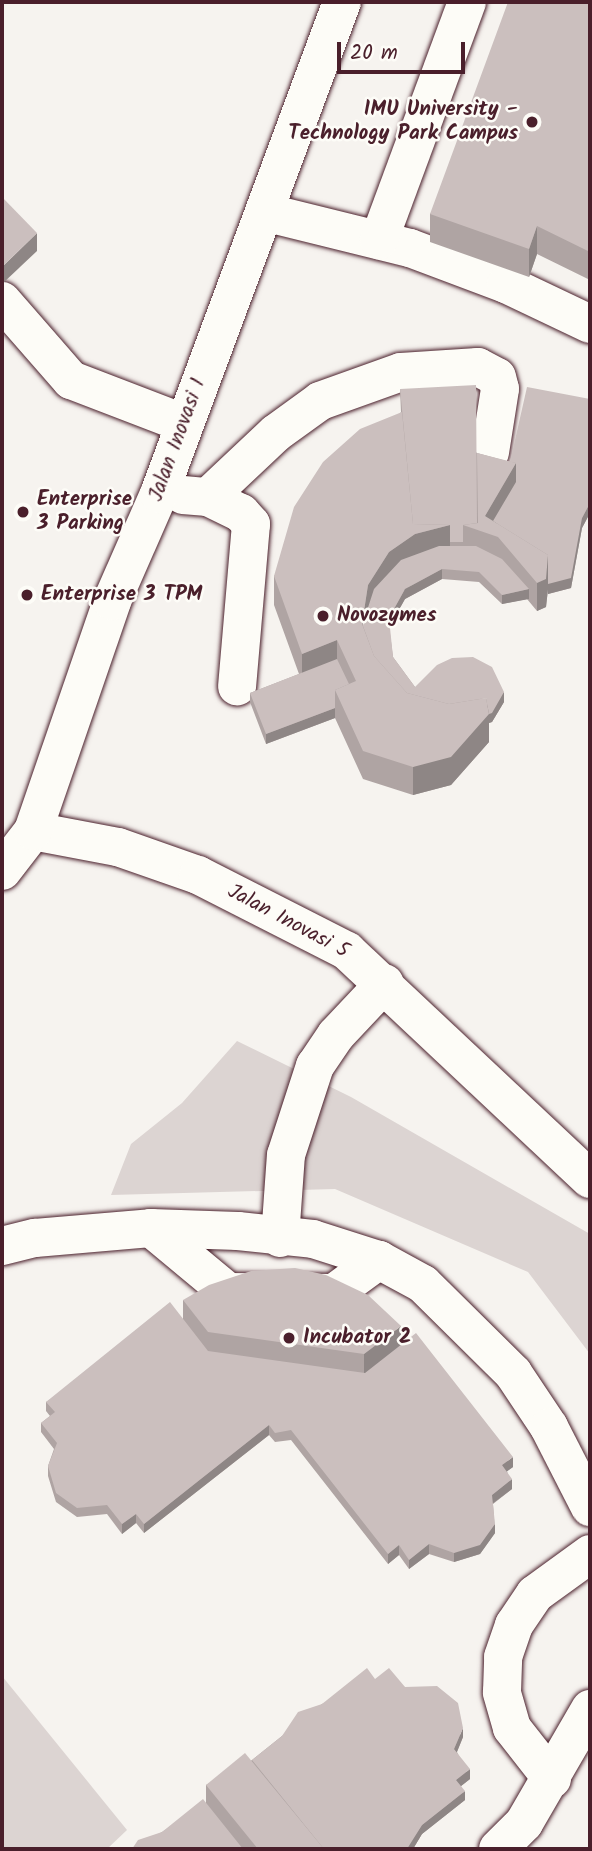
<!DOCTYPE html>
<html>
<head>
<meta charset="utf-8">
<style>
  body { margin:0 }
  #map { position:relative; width:592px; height:1851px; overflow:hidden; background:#f6f3ef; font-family:Kalam,sans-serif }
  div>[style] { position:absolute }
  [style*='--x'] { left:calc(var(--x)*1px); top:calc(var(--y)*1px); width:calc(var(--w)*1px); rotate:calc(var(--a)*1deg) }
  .green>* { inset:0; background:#dcd4d2 }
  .roads { filter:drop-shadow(0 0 2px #4a1f2b) drop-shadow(0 0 2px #4a1f2b) }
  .minor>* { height:38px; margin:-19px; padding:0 19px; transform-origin:19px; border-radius:19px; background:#fdfcf7 }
  .wall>* { inset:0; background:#afa4a3 }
  .shaded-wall>* { inset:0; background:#8e8685 }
  .building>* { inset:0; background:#cbbfbe }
  .dots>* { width:19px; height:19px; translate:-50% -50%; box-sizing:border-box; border:4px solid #fdfcf7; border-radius:50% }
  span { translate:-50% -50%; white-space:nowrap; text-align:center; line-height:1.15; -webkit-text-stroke:5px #fdfcf7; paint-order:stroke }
  .poi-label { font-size:21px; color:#4a1f2b; font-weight:700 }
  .right { translate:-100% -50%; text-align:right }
  .left { translate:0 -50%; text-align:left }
  .street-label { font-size:21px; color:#4a1f2b }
  .frame { position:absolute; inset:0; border:4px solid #4a1f2b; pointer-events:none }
  .scale { position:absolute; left:337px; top:42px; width:128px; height:32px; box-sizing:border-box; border:4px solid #4a1f2b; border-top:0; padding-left:9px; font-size:21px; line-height:24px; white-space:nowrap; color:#4a1f2b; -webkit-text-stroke:5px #fdfcf7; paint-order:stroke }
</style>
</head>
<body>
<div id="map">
  <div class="green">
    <i style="clip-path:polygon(237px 1041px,351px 1097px,590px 1234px,590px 1354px,528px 1272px,335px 1189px,111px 1195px,131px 1144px,182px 1103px)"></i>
    <i style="clip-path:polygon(2px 1676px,127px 1830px,107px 1849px,2px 1849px)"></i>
  </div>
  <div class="roads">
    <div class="minor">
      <i style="--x:264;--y:212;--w:150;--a:13.9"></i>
      <i style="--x:410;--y:248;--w:103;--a:20.6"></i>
      <i style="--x:506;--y:284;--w:93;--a:25.5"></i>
      <i style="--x:379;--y:240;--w:254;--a:-69.7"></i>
      <i style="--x:2;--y:301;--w:105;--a:48.9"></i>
      <i style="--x:71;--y:380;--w:120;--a:21"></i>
      <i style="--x:183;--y:495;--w:25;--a:5"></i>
      <i style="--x:208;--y:497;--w:37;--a:26"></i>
      <i style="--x:241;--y:513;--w:15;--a:48"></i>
      <i style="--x:251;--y:524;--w:163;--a:94.9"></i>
      <i style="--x:208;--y:497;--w:93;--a:-43.3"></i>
      <i style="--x:276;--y:433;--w:54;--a:-36"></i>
      <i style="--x:320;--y:401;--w:86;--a:-19.7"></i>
      <i style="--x:401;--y:372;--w:77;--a:-3.7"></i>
      <i style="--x:478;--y:367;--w:21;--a:28"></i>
      <i style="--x:497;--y:377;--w:12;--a:76"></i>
      <i style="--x:500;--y:389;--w:64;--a:99"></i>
      <i style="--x:33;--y:831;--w:86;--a:10.7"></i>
      <i style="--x:118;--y:847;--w:85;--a:19.3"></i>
      <i style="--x:198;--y:875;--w:167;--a:27"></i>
      <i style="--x:347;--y:951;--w:333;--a:43.2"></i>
      <i style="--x:2;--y:871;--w:51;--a:-52.2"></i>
      <i style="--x:33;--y:831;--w:243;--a:-71"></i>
      <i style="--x:112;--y:601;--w:117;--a:-66.3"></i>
      <i style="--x:159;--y:494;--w:525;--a:-69.6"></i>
      <i style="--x:151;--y:1228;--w:100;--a:39.7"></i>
      <i style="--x:228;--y:1292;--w:106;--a:0.5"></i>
      <i style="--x:334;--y:1293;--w:56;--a:-36.3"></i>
      <i style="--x:280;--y:1238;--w:83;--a:-85.9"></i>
      <i style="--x:286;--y:1155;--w:94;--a:-72"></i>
      <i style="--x:315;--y:1066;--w:37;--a:-56"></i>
      <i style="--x:336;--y:1035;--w:71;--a:-46.7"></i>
      <i style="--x:2;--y:1246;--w:34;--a:-14"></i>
      <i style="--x:35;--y:1238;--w:116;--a:-4.9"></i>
      <i style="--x:151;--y:1228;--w:87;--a:2"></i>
      <i style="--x:238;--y:1231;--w:75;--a:6.1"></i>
      <i style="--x:313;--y:1239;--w:69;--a:17.7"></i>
      <i style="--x:379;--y:1260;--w:50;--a:28.6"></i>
      <i style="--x:423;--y:1284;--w:127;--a:44.7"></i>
      <i style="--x:513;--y:1373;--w:65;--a:56.3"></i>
      <i style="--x:549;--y:1427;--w:90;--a:62.9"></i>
      <i style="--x:552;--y:1779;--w:65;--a:-128.1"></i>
      <i style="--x:512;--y:1728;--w:37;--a:-106"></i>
      <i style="--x:502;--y:1692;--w:35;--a:-88"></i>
      <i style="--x:503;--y:1657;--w:34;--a:-71"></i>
      <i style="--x:514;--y:1625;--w:37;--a:-56"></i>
      <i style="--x:535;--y:1594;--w:68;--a:-36"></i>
      <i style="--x:498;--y:1849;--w:37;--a:-45"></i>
      <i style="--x:524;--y:1823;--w:132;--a:-59.9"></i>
    </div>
  </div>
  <div class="wall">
    <i style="clip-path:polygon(590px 2px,590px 280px,537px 254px,529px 277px,430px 242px,430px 214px)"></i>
    <i style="clip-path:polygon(400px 389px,477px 453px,510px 462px,590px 399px,590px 513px,582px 528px,571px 588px,548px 594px,548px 589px,546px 607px,537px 611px,527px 599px,502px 604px,479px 582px,442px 579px,405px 599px,389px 626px,393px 657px,415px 687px,504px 702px,492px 722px,489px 723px,489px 742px,451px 785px,413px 795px,363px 779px,335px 718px,266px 744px,250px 702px,250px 693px,299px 674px,274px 605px,274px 576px,401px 412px)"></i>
    <i style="clip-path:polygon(183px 1300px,401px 1345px,513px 1467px,507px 1471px,512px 1489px,493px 1504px,495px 1533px,480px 1554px,454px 1562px,429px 1554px,409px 1569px,399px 1555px,388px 1564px,291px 1440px,275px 1442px,269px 1435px,144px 1533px,136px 1523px,122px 1534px,107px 1514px,77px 1517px,56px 1502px,48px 1476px,48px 1466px,54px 1449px,41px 1432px,41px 1423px,50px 1416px,46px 1411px,46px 1402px,183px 1319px)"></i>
    <i style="clip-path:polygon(375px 1679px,405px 1687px,463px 1737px,457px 1752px,470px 1779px,461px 1786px,465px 1800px,422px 1834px,413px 1849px,132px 1849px,162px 1832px,206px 1803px,206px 1785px,252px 1760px,322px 1704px)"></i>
  </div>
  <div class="shaded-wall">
    <i style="clip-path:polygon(537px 226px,537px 254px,529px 277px,529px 249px)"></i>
    <i style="clip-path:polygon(37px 233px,37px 251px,2px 284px,2px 267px)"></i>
    <i style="clip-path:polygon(516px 463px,516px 492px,491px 534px,485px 516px)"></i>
    <i style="clip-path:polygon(590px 503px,590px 513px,582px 528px,571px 588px,548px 594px,548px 589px,546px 607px,537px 611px,537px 583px,548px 555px,582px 518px)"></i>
    <i style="clip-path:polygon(450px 525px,450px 554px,362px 624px,368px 585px,389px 552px,415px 534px)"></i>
    <i style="clip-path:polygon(442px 569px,442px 579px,405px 599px,389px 628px,389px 618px,405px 589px)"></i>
    <i style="clip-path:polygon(529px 589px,529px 599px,502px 604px,502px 595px)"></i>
    <i style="clip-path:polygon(337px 640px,337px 669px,302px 682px,302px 654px)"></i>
    <i style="clip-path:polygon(504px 692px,504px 702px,492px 722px,489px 723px,489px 742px,451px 785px,413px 795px,413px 767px)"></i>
    <i style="clip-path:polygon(335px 708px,335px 718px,266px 744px,266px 734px)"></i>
    <i style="clip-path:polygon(401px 1326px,401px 1354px,364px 1382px,364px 1354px)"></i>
    <i style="clip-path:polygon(269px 1425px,269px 1435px,144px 1533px,144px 1524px)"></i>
    <i style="clip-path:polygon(513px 1457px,513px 1467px,502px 1475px,502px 1465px)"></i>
    <i style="clip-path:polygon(512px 1479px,512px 1489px,492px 1504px,492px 1495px)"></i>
    <i style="clip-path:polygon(136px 1514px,136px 1523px,122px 1534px,122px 1524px)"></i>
    <i style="clip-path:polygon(495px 1524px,495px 1533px,480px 1554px,454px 1562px,454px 1553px)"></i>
    <i style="clip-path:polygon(429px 1544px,429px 1554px,409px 1569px,409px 1560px)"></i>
    <i style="clip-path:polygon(399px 1545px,399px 1555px,388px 1564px,388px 1554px)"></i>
    <i style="clip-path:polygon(463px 1728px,463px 1737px,454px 1759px,454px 1749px)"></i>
    <i style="clip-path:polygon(470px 1769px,470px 1779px,456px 1790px,456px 1780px)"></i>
    <i style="clip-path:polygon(465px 1791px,465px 1800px,422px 1834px,413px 1849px,406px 1849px,422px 1825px)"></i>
  </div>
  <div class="building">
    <i style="clip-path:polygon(508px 2px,590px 2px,590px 252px,537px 226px,529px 249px,430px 214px)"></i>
    <i style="clip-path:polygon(2px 197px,37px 233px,2px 267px)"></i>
    <i style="clip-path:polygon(476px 385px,477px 523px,463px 525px,463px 542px,450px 542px,450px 525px,413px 524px,400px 389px)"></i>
    <i style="clip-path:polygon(527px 387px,590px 399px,590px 503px,582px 518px,571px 578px,548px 584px,548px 555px,493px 521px,516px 482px,516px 463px,510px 462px)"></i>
    <i style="clip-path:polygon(402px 412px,413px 524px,450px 525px,415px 534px,389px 552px,368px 585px,362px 624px,374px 656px,407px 693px,449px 704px,486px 698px,489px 714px,451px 757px,413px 767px,363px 751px,335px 690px,356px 681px,337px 640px,302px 654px,274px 576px,294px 507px,323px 462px,360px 429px)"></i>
    <i style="clip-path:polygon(477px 453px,516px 463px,485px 516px,548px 555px,546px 579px,537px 583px,498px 537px,463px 525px,478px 523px)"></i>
    <i style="clip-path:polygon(439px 546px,476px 546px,502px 559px,529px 589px,502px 595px,479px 572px,442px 569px,405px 589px,389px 618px,393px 657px,415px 687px,437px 665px,452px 658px,473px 657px,492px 667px,504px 692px,492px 713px,489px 714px,486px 698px,449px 704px,407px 693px,374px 656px,363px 626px,363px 623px,374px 589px,401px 560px)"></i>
    <i style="clip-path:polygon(337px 659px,349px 684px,335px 690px,335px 708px,266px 734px,250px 693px)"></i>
    <i style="clip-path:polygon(295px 1268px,326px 1275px,368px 1295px,401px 1326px,364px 1354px,208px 1332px,183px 1300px,209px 1285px,251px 1271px)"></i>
    <i style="clip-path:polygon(170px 1302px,208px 1351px,365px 1373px,416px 1333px,513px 1457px,502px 1465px,512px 1479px,492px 1495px,495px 1524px,480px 1545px,454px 1553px,429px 1544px,409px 1560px,399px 1545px,388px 1554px,291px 1430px,275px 1433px,269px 1425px,144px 1524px,136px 1514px,122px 1524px,107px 1505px,77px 1508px,56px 1493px,48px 1466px,57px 1443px,41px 1423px,55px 1412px,46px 1402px)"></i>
    <i style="clip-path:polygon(367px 1668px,375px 1679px,389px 1668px,405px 1687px,437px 1686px,458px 1703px,463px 1728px,454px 1749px,470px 1769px,456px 1780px,465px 1791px,422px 1825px,407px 1849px,324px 1849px,252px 1760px,282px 1736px,298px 1712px,322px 1704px)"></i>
    <i style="clip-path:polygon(245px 1753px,324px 1849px,258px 1849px,206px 1785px)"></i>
    <i style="clip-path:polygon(203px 1799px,243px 1849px,132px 1849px,138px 1840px,162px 1832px)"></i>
  </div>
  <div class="dots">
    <i style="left:532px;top:122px;background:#4a1f2b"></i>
    <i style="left:23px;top:512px;background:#4a1f2b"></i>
    <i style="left:27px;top:595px;background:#4a1f2b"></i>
    <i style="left:323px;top:616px;background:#4a1f2b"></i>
    <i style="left:289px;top:1338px;background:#4a1f2b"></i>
  </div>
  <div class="poi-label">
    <span class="right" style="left:518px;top:122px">IMU University -<br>Technology Park Campus</span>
    <span class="left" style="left:37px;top:512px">Enterprise<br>3 Parking</span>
    <span class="left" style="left:41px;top:595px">Enterprise 3 TPM</span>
    <span class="left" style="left:337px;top:616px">Novozymes</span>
    <span class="left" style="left:303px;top:1338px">Incubator 2</span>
  </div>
  <div class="street-label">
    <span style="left:178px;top:440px;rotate:-70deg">Jalan Inovasi 1</span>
    <span style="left:288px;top:922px;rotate:28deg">Jalan Inovasi 5</span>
  </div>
  <div class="frame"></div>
  <div class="scale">20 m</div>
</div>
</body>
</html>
